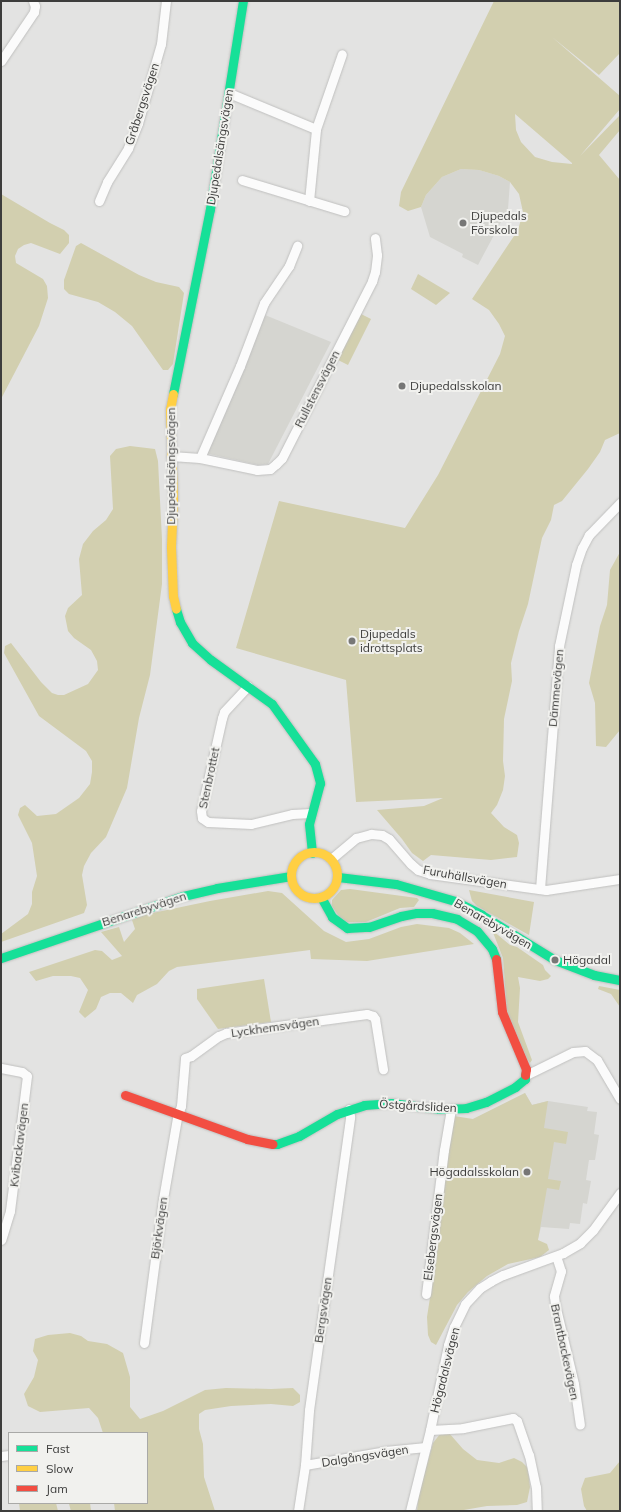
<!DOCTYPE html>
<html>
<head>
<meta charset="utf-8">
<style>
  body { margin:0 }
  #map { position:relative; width:621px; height:1512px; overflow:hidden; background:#e3e3e2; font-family:Mulish,sans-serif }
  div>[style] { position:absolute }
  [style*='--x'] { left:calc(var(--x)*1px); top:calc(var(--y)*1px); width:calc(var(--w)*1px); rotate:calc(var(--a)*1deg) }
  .built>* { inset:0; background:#d5d5d0 }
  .green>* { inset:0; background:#d2cfaf }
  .roads { filter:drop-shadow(0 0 1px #c0c0bf) drop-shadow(0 0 1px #c0c0bf) }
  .street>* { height:9px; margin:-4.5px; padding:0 4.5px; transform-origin:4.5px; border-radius:4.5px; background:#fbfbfb }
  .fast>* { height:9px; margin:-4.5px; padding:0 4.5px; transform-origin:4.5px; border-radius:4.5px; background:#16e098 }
  .slow>* { height:9px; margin:-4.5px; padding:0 4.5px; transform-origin:4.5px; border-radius:4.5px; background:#ffcf43 }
  .slow>.ring { margin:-4.5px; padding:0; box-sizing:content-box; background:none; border:9px solid #ffcf43; border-radius:50% }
  .jam>* { height:9px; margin:-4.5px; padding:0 4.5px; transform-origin:4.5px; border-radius:4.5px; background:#f24e42 }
  .dots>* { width:11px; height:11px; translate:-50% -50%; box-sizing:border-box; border:2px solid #f1f1ee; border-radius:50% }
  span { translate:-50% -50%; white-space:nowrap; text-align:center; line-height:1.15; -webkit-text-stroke:4px #f1f1ee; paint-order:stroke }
  .street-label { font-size:12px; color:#3d3d3c }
  .poi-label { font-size:12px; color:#3d3d3c }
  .left { translate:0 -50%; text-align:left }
  .right { translate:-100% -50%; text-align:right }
  .frame { position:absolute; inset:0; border:2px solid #3d3d3c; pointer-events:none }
  .legend { position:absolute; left:8px; top:1432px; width:140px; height:72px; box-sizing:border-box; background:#f1f1ee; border:1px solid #a9a9a7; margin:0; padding:5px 7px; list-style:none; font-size:12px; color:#3d3d3c }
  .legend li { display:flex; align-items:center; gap:8px; height:20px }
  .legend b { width:20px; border:1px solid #a9a9a7 }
</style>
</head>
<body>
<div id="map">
  <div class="built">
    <i style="clip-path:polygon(461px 169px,479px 170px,499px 176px,510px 182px,508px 209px,478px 265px,462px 257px,463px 254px,430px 237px,421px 207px,426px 195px,442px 177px)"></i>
    <i style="clip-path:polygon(265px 315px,331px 342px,268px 464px,258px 465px,205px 453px)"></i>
    <i style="clip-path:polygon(525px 1093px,532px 1105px,548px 1101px,588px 1107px,587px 1111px,597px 1112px,594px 1134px,599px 1135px,595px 1160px,589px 1160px,586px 1180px,591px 1181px,587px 1204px,583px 1203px,580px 1224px,570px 1223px,569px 1229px,541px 1227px,535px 1250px,473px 1119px)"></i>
  </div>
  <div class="green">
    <i style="clip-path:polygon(evenodd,494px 1px,620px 1px,620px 53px,599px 75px,552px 37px,620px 96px,620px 109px,580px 156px,620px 115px,620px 130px,599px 155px,620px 180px,620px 433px,605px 440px,600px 452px,588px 469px,562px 501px,554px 505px,551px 520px,542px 538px,528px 604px,519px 631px,511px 663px,512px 681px,504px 719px,503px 761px,505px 776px,503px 790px,497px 805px,491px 813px,504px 827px,517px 835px,519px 843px,517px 857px,491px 860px,431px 855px,423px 861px,412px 853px,402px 839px,377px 810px,424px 806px,443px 798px,356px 802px,346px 680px,236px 648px,279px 501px,405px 528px,438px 475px,500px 354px,505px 336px,499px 324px,489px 310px,472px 299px,518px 230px,523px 212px,519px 194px,510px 182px,499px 176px,479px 170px,461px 169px,442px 177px,426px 195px,421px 207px,408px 211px,399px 206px,401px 192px,494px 1px,515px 114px,572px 163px,572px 164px,552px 162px,535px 157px,521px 142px,516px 130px,515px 114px)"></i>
    <i style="clip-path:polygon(1px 194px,50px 223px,64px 230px,69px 235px,69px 243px,60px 254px,31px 243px,24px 245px,18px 249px,15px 256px,16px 263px,43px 279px,47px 286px,48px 298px,39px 326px,1px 399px)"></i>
    <i style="clip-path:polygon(81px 243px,139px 275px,156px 282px,179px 287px,184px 293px,173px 364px,168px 370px,163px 370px,132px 326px,115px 312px,98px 302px,69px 294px,64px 289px,64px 280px,76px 246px)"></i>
    <i style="clip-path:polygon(418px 274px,450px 293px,436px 305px,411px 289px)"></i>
    <i style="clip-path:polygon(359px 313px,371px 319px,348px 365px,336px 359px)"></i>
    <i style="clip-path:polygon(130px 446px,155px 449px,158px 461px,162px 539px,162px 584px,150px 675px,139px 718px,127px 788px,106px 837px,91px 853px,84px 866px,82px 875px,87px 905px,84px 913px,1px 942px,1px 934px,28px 914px,32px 904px,32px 892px,37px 876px,32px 843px,18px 815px,20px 808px,25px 805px,37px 816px,56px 814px,79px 798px,90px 784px,92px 772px,92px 761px,86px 751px,39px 716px,4px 653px,5px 646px,11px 643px,41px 682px,52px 693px,58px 695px,64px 695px,88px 684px,98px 670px,97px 661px,91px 650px,74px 638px,68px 631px,65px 616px,68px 608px,82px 595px,79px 559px,83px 544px,93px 531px,106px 520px,113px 509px,110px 456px,116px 449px)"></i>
    <i style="clip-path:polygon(620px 552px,620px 730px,606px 747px,596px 746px,595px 703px,589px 683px,600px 626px,607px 605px,610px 570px)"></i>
    <i style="clip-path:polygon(350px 889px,417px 898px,419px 900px,414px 907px,400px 908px,366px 922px,347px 922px,340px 918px,332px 906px,332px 900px,341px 890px)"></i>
    <i style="clip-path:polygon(469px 890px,534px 902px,529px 935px,477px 906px,472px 901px)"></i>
    <i style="clip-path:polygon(268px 891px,282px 893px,324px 931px,346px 942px,369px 939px,401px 927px,417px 924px,449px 928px,460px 933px,474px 944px,367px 961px,311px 959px,310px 950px,177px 967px,169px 971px,157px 984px,137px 995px,133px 1003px,121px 993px,110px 993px,101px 997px,96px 1009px,85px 1018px,79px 1012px,88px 990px,80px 978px,71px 976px,53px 976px,36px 981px,29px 972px,95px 950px,102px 951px,112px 960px,122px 956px,101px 932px,119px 927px,124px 942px,135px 929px,132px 920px,143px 915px,210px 901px)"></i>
    <i style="clip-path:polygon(492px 930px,510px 945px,517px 947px,543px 965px,545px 970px,551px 976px,548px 979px,540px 981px,518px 977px,520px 988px,518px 1022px,532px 1060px,530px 1063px,527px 1059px,507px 1012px,503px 958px)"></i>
    <i style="clip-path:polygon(264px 979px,271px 1022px,218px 1029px,197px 999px,197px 989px)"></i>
    <i style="clip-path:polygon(599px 986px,620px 990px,620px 1007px,611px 994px,598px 989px)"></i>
    <i style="clip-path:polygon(525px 1093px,532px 1105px,548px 1101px,544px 1128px,568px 1132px,566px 1144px,554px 1142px,548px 1179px,561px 1181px,559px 1190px,547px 1188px,538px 1240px,547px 1244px,549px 1250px,540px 1257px,508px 1264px,487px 1276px,468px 1292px,457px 1305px,436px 1345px,431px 1342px,428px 1335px,427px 1317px,438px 1246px,445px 1164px,454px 1116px,473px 1119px)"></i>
    <i style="clip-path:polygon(70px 1333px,81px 1336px,88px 1341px,107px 1344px,123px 1353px,130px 1377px,130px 1407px,140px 1419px,163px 1411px,205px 1390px,226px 1388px,271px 1389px,293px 1388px,300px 1395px,300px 1402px,293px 1406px,271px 1404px,231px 1406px,205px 1410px,199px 1414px,199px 1429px,203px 1444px,204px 1477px,215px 1511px,115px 1511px,114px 1503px,147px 1503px,147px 1433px,103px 1433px,98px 1418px,89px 1408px,40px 1412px,28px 1406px,24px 1394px,34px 1377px,38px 1360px,33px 1351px,35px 1339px,48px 1335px)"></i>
    <i style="clip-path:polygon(449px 1433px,463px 1449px,477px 1460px,499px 1463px,514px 1458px,522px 1462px,528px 1468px,530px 1487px,527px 1502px,517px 1505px,487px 1506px,458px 1511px,417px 1511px,419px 1492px,433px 1443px,440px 1434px)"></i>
    <i style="clip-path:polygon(620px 1461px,620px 1511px,587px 1511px,584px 1506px,581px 1489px,585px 1478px,610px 1473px)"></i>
    <i style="clip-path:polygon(19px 1503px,56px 1503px,58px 1511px,20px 1511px)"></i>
    <i style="clip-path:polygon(90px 1503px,91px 1510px,71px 1511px,69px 1504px)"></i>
  </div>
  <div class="roads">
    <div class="street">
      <i style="--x:1;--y:61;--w:59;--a:-56"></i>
      <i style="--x:34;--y:12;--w:6;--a:-81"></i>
      <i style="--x:35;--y:6;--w:5;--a:-112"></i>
      <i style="--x:229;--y:93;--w:94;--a:22.5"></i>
      <i style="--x:242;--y:180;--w:107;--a:16.9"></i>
      <i style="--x:99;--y:201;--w:21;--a:-67"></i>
      <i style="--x:107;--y:182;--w:40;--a:-58"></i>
      <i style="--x:128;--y:148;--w:27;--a:-68"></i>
      <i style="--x:138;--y:123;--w:82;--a:-73.8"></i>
      <i style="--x:161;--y:44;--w:43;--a:-83.4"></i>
      <i style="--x:309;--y:201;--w:72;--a:-84.4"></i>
      <i style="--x:316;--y:129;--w:79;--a:-70.9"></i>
      <i style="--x:171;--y:456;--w:29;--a:4"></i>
      <i style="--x:200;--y:458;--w:58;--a:11.9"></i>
      <i style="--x:257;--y:470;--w:13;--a:-4"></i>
      <i style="--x:270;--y:469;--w:8;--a:-40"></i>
      <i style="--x:276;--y:464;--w:8;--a:-45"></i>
      <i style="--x:282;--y:458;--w:199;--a:-63"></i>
      <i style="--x:372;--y:281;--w:9;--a:-72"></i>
      <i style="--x:375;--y:272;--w:17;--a:-83"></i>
      <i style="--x:377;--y:255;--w:17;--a:-97"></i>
      <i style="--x:200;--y:458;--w:100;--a:-66.5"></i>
      <i style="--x:240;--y:366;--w:67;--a:-69.1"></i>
      <i style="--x:264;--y:303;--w:45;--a:-56"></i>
      <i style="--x:289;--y:266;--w:22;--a:-68"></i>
      <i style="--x:248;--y:686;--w:35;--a:133"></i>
      <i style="--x:224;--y:712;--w:6;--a:108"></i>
      <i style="--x:222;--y:718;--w:95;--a:102.7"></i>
      <i style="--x:201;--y:811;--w:7;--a:82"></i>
      <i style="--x:202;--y:818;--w:7;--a:34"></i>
      <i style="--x:208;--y:822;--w:43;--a:2.7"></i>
      <i style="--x:251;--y:824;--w:42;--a:-13.7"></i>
      <i style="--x:292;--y:814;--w:19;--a:-3"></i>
      <i style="--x:331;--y:859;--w:33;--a:-40"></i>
      <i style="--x:356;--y:838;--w:16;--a:-15"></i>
      <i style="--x:371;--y:834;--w:11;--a:5"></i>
      <i style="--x:382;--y:835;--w:8;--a:30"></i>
      <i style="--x:389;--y:839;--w:33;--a:49"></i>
      <i style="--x:411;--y:864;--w:9;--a:41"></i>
      <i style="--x:418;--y:870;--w:13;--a:18"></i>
      <i style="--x:430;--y:874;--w:117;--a:7.9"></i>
      <i style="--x:546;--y:890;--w:75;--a:-8.5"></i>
      <i style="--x:540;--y:889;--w:244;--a:-85.5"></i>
      <i style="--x:559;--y:646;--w:83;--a:-78.1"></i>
      <i style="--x:576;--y:565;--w:18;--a:-71"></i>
      <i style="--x:582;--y:548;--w:15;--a:-62"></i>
      <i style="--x:589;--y:535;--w:45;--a:-45.9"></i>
      <i style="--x:1;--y:1068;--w:21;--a:11"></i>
      <i style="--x:22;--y:1072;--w:6;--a:39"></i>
      <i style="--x:27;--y:1076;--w:136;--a:97.2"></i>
      <i style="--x:10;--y:1211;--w:30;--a:107"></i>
      <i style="--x:526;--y:1075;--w:52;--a:-26.1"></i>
      <i style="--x:573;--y:1052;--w:12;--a:-5"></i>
      <i style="--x:585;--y:1051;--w:15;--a:37"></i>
      <i style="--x:597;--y:1060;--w:45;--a:59.5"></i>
      <i style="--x:556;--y:1256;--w:16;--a:72"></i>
      <i style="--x:561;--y:1271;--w:26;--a:106"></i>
      <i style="--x:554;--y:1296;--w:8;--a:83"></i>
      <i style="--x:555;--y:1304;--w:82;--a:76.6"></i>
      <i style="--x:574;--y:1384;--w:41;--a:81.7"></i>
      <i style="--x:426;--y:1294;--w:145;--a:-82.9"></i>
      <i style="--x:444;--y:1150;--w:42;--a:-80.3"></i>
      <i style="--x:144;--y:1343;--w:145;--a:-82.5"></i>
      <i style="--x:163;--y:1199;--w:82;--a:-80.2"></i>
      <i style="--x:177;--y:1118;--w:13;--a:-72"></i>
      <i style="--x:181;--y:1106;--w:48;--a:-85.2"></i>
      <i style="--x:185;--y:1058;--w:6;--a:-18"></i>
      <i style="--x:191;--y:1056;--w:34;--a:-36"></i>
      <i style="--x:219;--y:1036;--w:8;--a:-23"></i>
      <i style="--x:226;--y:1033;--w:142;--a:-7.7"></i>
      <i style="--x:367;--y:1014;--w:6;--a:18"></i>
      <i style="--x:373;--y:1016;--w:4;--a:56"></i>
      <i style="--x:375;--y:1019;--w:51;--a:80.9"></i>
      <i style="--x:430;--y:1430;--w:33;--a:-3"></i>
      <i style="--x:463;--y:1428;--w:51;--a:-11.3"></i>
      <i style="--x:513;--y:1418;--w:5;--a:37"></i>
      <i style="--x:517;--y:1421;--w:36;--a:71"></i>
      <i style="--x:529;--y:1455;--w:33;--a:78"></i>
      <i style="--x:536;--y:1487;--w:24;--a:88"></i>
      <i style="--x:1;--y:1456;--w:8;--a:-7"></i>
      <i style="--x:305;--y:1465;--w:81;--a:-9.9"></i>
      <i style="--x:385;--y:1451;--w:41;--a:-5.6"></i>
      <i style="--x:298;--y:1511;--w:47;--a:-81.3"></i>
      <i style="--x:305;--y:1465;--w:55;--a:-85.8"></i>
      <i style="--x:309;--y:1410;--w:296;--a:-82"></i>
      <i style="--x:350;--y:1117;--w:8;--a:-97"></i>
      <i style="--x:410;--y:1511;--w:83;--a:-76.1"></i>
      <i style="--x:430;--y:1430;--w:87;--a:-78"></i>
      <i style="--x:448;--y:1345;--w:19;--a:-72"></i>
      <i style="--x:454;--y:1327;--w:25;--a:-64"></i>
      <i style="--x:465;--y:1304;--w:22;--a:-47"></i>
      <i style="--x:480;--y:1288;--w:13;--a:-32"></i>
      <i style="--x:491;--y:1281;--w:13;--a:-27"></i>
      <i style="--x:503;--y:1275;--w:64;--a:-20.1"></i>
      <i style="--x:563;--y:1253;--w:20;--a:-30"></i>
      <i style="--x:580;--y:1243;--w:18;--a:-45"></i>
      <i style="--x:593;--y:1230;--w:46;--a:-53.9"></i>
    </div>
    <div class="fast">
      <i style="--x:173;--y:394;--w:189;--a:-78.7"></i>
      <i style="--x:210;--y:209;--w:211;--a:-81"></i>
      <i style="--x:176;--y:609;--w:14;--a:73"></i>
      <i style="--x:180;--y:622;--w:24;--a:60"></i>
      <i style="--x:192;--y:643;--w:25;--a:42"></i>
      <i style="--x:211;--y:660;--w:75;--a:35.8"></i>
      <i style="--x:272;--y:704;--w:74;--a:54.4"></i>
      <i style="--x:315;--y:764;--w:20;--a:75"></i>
      <i style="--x:320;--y:783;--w:42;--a:105"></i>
      <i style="--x:309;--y:824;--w:29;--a:84"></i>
      <i style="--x:338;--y:877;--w:58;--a:6.9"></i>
      <i style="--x:396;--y:884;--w:61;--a:16.1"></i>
      <i style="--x:455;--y:901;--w:30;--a:27"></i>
      <i style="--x:482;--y:915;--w:86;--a:31.7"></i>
      <i style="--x:555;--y:960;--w:42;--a:21"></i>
      <i style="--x:594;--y:975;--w:26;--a:11"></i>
      <i style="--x:321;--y:897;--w:23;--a:61"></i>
      <i style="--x:332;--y:917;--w:19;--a:36"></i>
      <i style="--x:347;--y:928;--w:22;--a:-3"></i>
      <i style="--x:369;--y:927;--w:34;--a:-19"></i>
      <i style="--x:401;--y:916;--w:16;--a:-11"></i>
      <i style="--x:417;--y:913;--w:15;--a:0"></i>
      <i style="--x:432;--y:913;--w:26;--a:13"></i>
      <i style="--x:457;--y:919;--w:23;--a:31"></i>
      <i style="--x:477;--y:931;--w:23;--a:50"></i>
      <i style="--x:492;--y:949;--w:11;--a:68"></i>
      <i style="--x:1;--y:958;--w:192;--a:-18.8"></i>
      <i style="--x:183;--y:896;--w:35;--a:-13"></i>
      <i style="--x:217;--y:888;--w:75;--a:-9.2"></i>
      <i style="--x:273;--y:1144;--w:4;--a:0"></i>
      <i style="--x:277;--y:1144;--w:23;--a:-20"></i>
      <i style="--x:299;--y:1136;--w:44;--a:-30.1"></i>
      <i style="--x:337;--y:1114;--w:28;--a:-18"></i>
      <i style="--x:364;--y:1105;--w:27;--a:-4"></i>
      <i style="--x:391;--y:1103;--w:50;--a:6.8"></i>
      <i style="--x:441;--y:1109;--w:25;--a:-2"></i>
      <i style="--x:466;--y:1108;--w:21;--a:-17"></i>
      <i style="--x:486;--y:1102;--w:33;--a:-27"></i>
      <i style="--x:515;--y:1087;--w:13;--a:-39"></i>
      <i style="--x:525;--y:1079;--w:4;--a:-90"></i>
    </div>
    <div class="slow">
      <i style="--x:173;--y:394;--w:15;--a:101"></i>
      <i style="--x:170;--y:409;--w:90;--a:88.1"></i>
      <i style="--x:173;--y:499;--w:48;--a:92.4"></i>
      <i style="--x:171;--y:547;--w:49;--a:87.7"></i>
      <i style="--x:173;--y:596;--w:13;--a:77"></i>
      <i class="ring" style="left:291px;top:852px;width:37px;height:37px"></i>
    </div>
    <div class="jam">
      <i style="--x:496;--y:959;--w:53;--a:83.5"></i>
      <i style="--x:502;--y:1012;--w:62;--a:67.2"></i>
      <i style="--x:526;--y:1069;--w:6;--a:99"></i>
      <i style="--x:125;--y:1095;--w:130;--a:19.8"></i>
      <i style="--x:247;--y:1139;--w:26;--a:11"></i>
    </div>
  </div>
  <div class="dots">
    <i style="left:463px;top:223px;background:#777776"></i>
    <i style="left:402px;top:386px;background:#777776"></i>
    <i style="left:352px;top:641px;background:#777776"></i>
    <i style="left:555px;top:960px;background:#777776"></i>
    <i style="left:527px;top:1172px;background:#777776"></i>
  </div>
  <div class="street-label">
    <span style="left:142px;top:104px;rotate:-72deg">Gråbergsvägen</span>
    <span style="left:220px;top:147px;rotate:-81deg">Djupedalsängsvägen</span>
    <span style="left:317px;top:389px;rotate:-63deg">Rullstensvägen</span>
    <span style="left:171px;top:466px;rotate:-90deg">Djupedalsängsvägen</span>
    <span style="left:556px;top:688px;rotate:-85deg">Dämmevägen</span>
    <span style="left:209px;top:778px;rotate:-78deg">Stenbrottet</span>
    <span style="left:465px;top:877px;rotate:10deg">Furuhällsvägen</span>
    <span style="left:144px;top:909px;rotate:-18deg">Benarebyvägen</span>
    <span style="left:493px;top:924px;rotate:30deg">Benarebyvägen</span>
    <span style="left:275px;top:1027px;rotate:-8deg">Lyckhemsvägen</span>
    <span style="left:418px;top:1106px;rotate:3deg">Östgårdsliden</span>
    <span style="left:19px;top:1145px;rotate:-83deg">Kvibackavägen</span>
    <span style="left:159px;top:1228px;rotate:-82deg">Björkvägen</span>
    <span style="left:433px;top:1237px;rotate:-83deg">Elsebergsvägen</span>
    <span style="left:323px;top:1310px;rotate:-82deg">Bergsvägen</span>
    <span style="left:565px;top:1352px;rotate:78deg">Brantbackevägen</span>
    <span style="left:445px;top:1370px;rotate:-76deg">Högadalsvägen</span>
    <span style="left:365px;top:1456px;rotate:-9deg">Dalgångsvägen</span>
  </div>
  <div class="poi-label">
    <span class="left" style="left:471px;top:223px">Djupedals<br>Förskola</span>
    <span class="left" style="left:410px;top:386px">Djupedalsskolan</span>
    <span class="left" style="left:360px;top:641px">Djupedals<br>idrottsplats</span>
    <span class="left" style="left:563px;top:960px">Högadal</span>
    <span class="right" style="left:519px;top:1172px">Högadalsskolan</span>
  </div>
  <div class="frame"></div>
  <ul class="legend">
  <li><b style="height:5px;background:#16e098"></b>Fast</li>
  <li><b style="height:5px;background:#ffcf43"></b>Slow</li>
  <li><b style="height:5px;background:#f24e42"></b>Jam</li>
  </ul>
</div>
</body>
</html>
